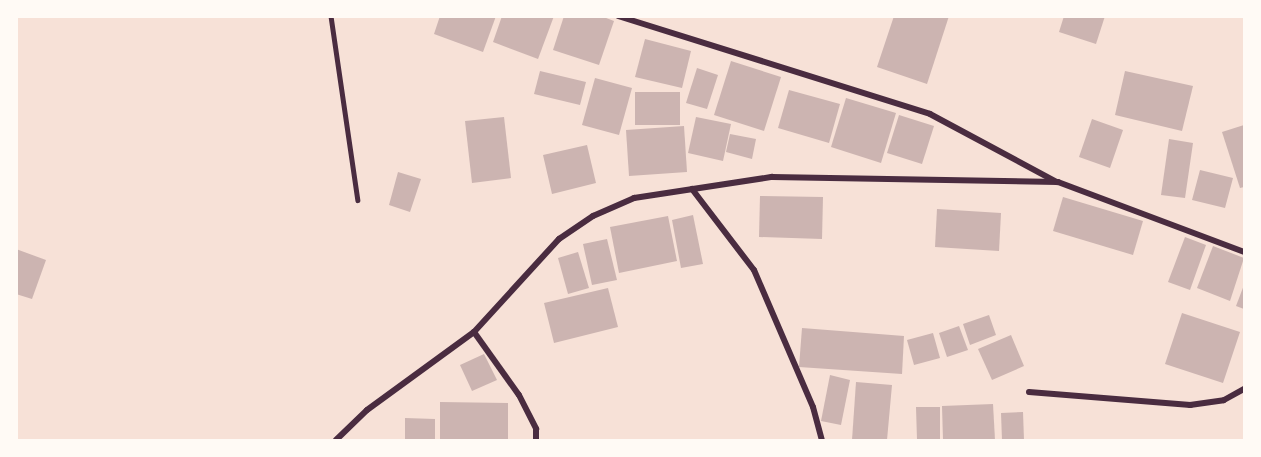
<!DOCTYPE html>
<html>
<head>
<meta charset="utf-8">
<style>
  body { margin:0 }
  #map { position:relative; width:1261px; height:457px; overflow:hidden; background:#f7e1d7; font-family:"Nunito Sans",sans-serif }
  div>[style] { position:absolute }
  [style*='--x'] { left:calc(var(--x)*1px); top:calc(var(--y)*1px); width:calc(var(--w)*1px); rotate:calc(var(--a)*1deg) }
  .building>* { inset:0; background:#ccb4b1 }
  .service>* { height:4.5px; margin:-2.25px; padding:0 2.25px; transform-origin:2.25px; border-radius:2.25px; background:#4a2c40 }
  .minor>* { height:6px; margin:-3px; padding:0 3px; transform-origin:3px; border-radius:3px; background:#4a2c40 }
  span { translate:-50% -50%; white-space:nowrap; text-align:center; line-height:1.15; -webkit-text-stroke:6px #fffaf5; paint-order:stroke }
  .frame { position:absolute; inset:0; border:18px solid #fffaf5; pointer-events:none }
</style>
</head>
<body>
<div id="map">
  <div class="building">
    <i style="clip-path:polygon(440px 16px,496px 16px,483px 52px,434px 34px)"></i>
    <i style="clip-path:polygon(502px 16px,554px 16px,538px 59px,493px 42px)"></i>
    <i style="clip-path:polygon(564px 16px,601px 16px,614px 21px,599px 65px,553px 50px)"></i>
    <i style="clip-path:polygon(894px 16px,949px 16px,927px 84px,877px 67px)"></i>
    <i style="clip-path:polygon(1064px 16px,1105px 16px,1096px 44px,1059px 32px)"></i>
    <i style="clip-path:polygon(645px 39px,691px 51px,682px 88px,635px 77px)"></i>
    <i style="clip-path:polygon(731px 61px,781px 77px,764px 131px,714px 115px)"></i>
    <i style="clip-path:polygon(697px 68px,718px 75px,707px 109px,686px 103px)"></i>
    <i style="clip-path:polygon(540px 71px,586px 82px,580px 105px,534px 94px)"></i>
    <i style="clip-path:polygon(1125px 71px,1193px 86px,1182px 131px,1115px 115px)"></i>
    <i style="clip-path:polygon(595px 78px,632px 88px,619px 135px,582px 125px)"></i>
    <i style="clip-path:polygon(789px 90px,840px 104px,829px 143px,778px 128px)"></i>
    <i style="clip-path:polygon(635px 92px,680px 92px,680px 125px,635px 125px)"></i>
    <i style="clip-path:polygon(846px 98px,896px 113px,881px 163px,831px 147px)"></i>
    <i style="clip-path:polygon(899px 115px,934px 126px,922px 164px,887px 153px)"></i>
    <i style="clip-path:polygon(504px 117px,511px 178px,472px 183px,465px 121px)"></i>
    <i style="clip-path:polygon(696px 117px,731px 124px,723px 161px,688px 153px)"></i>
    <i style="clip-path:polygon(1092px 119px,1123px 130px,1110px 168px,1079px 157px)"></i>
    <i style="clip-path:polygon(1244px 125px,1244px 187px,1240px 188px,1222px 132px)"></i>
    <i style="clip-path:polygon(684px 126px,687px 172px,629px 176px,626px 130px)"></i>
    <i style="clip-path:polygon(730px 134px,756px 139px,752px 159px,726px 152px)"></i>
    <i style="clip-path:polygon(1169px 139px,1193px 143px,1185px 198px,1161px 195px)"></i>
    <i style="clip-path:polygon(587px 145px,596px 183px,552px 194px,543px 155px)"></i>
    <i style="clip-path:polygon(1200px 170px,1233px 178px,1225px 208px,1192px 200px)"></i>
    <i style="clip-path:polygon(398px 172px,421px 179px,410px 212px,389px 205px)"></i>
    <i style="clip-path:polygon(760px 196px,823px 197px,822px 239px,759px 237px)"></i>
    <i style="clip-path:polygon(1063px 197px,1143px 221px,1133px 255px,1053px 231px)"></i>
    <i style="clip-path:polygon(937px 209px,1001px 213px,999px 251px,935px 247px)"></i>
    <i style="clip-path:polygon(693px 215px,703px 264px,681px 268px,672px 220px)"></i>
    <i style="clip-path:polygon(668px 216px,677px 261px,619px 273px,610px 227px)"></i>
    <i style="clip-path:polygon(1185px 237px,1206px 245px,1190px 290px,1168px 282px)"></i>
    <i style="clip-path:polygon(607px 239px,617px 280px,592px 285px,583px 244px)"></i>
    <i style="clip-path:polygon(1213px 246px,1244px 258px,1230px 301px,1197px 288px)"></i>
    <i style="clip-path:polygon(16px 249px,46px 260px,32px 299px,16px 294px)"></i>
    <i style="clip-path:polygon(578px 252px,589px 288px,568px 294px,558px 258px)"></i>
    <i style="clip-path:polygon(1244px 285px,1244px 309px,1236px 306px)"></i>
    <i style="clip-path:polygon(608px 288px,618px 327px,554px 343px,544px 303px)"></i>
    <i style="clip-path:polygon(1182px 313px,1240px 332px,1223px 383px,1165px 364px)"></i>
    <i style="clip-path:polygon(989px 315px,996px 335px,970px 345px,963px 324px)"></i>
    <i style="clip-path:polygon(959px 326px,968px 350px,947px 357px,939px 333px)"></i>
    <i style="clip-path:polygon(802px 328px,904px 336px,902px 374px,799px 367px)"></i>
    <i style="clip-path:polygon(933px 333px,940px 358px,914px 365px,907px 340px)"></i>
    <i style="clip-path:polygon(1011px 335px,1024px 366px,992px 380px,978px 349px)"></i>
    <i style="clip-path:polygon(484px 354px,497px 380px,472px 391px,460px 365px)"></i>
    <i style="clip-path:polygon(830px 375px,850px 380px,841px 425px,821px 421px)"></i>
    <i style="clip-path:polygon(856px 382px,892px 385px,887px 440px,852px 440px)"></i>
    <i style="clip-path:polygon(440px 402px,508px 403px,508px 440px,440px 440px)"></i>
    <i style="clip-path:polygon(993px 404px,995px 440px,943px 440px,942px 406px)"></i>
    <i style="clip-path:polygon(916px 407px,940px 407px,940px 440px,917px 440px)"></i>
    <i style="clip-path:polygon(1023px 412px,1024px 440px,1002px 440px,1001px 413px)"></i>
    <i style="clip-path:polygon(405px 418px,435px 419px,435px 440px,405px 440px)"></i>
  </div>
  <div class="service">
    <i style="--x:331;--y:16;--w:186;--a:81.7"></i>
  </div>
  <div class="minor">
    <i style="--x:618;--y:16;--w:327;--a:17.4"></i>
    <i style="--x:930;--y:114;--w:144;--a:28.2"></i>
    <i style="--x:692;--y:189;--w:102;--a:52.6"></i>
    <i style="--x:754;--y:270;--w:149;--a:66.7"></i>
    <i style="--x:813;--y:407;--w:34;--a:75"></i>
    <i style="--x:474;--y:332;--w:77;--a:54.5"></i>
    <i style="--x:519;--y:395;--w:38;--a:63"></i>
    <i style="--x:536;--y:429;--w:11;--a:90"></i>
    <i style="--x:1029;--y:392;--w:162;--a:4.6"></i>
    <i style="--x:1190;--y:405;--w:34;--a:-8"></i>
    <i style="--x:1224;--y:400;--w:23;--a:-29"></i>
    <i style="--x:336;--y:440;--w:43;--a:-44.1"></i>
    <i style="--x:367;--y:410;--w:132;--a:-36.1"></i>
    <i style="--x:474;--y:332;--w:126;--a:-47.6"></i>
    <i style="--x:559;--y:239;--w:41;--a:-34.1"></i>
    <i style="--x:593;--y:216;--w:45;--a:-23.7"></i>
    <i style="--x:634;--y:198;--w:140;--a:-8.7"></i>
    <i style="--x:772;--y:177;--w:286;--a:1"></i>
    <i style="--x:1058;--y:182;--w:199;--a:20.6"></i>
  </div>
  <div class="frame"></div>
</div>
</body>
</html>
